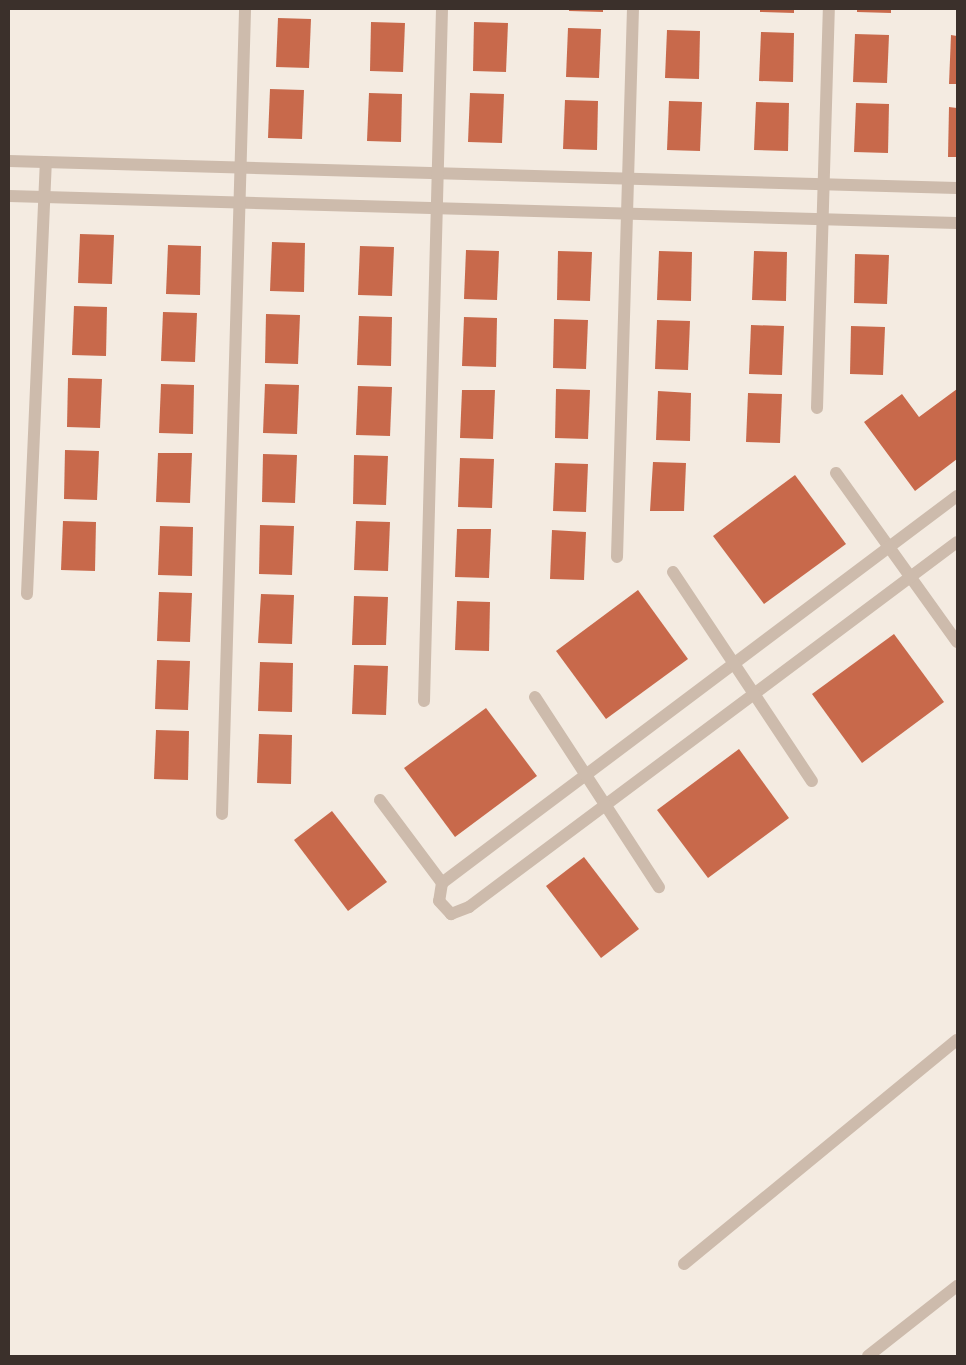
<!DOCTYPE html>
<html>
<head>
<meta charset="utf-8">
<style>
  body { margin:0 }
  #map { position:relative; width:966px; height:1365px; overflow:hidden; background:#f4ebe1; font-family:"Sofia Sans Condensed",sans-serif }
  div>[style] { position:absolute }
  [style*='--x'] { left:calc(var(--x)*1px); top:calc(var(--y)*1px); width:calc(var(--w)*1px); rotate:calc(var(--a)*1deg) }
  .building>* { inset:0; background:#c8694b }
  .minor>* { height:12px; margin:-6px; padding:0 6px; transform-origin:6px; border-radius:6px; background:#cdbbac }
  span { translate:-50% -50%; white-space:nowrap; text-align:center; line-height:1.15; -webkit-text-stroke:4.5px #fbf5ee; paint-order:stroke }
  .frame { position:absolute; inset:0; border:10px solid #3b302b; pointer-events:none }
</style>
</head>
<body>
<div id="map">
  <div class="building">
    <i style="clip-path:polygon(569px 9px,603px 9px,603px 12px,569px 11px)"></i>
    <i style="clip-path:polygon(760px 9px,794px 9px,794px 13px,760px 12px)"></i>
    <i style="clip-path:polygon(857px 9px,891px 9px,891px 13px,857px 12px)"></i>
    <i style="clip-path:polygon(278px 18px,311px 19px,309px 68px,276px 67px)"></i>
    <i style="clip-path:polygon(371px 22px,405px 23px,403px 72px,370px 71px)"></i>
    <i style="clip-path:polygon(474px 22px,508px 23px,506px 72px,473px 71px)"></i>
    <i style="clip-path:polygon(568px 28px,601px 29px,599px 78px,566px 77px)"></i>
    <i style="clip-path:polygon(667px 30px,700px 31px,699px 79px,665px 78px)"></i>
    <i style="clip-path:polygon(761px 32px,794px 33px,793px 82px,759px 81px)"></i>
    <i style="clip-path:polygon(855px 34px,889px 35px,887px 83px,853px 82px)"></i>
    <i style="clip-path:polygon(951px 35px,957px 36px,957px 84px,949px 84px)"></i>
    <i style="clip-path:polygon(270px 89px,304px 90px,302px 139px,268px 138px)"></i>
    <i style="clip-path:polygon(369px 93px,402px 94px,401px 142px,367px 141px)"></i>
    <i style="clip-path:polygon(470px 93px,504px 94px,502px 143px,468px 142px)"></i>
    <i style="clip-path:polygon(565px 100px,598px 101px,597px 150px,563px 149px)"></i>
    <i style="clip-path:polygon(669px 101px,702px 102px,700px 151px,667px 150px)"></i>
    <i style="clip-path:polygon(756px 102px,789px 103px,788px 151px,754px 150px)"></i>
    <i style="clip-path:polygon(856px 103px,889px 104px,888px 153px,854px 152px)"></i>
    <i style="clip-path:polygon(949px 107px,957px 108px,957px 157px,948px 157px)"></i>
    <i style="clip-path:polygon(80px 234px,114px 235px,112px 284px,78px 283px)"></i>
    <i style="clip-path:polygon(272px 242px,305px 243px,304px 292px,270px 291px)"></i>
    <i style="clip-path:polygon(168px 245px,201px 246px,200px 295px,166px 294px)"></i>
    <i style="clip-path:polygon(360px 246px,394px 247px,392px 296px,358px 295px)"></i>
    <i style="clip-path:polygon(466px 250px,499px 251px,497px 300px,464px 299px)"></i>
    <i style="clip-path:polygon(558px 251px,592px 252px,590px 301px,557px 300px)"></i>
    <i style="clip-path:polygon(659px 251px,692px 252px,691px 301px,657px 300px)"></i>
    <i style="clip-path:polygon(754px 251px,787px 252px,786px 301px,752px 300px)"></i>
    <i style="clip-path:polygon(855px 254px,889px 255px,887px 304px,854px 303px)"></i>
    <i style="clip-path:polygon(74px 306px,107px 307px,106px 356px,72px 355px)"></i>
    <i style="clip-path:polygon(163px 312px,197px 313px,195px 362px,161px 361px)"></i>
    <i style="clip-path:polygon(266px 314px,300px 315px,298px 364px,265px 363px)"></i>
    <i style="clip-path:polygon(359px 316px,392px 317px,391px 366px,357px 365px)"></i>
    <i style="clip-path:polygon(464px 317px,497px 318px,496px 367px,462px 366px)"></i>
    <i style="clip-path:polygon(554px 319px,588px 320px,586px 369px,553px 368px)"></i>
    <i style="clip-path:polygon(657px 320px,690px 321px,688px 370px,655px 369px)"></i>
    <i style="clip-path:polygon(751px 325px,784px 326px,782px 375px,749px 374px)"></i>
    <i style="clip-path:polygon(851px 326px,885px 327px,883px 375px,850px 374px)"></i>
    <i style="clip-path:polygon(68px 378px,102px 379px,100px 428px,67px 427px)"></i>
    <i style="clip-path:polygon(161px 384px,194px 385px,193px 434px,159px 433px)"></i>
    <i style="clip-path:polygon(265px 384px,299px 385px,297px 434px,263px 433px)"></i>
    <i style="clip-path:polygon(358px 386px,392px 387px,390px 436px,356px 435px)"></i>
    <i style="clip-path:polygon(556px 389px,590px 390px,588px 439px,555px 438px)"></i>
    <i style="clip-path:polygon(957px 389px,957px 459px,915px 491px,864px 422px,902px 394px,919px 417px)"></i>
    <i style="clip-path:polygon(462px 390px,495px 390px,493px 439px,460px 438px)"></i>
    <i style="clip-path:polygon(658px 391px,691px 393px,690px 441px,656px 440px)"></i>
    <i style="clip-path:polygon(748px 393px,782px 394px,780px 443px,746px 442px)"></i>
    <i style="clip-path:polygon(65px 450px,99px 451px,97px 500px,64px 499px)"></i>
    <i style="clip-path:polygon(158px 453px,192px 453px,190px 503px,156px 502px)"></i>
    <i style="clip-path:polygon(263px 454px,297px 455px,295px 503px,262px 502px)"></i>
    <i style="clip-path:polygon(354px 455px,388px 456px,386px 505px,353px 504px)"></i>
    <i style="clip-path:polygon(460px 458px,494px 459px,492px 508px,458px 507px)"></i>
    <i style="clip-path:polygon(653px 462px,686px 463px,684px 511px,650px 511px)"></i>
    <i style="clip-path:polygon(555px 463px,588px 464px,586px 512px,553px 511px)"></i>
    <i style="clip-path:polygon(795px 475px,846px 544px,764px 604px,713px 536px)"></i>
    <i style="clip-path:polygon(63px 521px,96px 522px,95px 571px,61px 570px)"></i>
    <i style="clip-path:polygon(356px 521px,390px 522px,388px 571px,354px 570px)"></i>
    <i style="clip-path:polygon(260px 525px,294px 526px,292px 575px,259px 574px)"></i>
    <i style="clip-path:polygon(160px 526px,193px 527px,192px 576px,158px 575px)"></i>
    <i style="clip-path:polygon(457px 529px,491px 529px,489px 578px,455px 577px)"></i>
    <i style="clip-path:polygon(552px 530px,586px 532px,584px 580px,550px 579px)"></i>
    <i style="clip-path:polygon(638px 590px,688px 659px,606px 719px,556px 651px)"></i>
    <i style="clip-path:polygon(159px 592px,192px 593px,190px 642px,157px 641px)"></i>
    <i style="clip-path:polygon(261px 594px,294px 595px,292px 644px,258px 643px)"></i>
    <i style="clip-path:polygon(354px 596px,388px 597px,386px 645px,352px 645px)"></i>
    <i style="clip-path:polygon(457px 601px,490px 602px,489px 651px,455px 650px)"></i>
    <i style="clip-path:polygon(894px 634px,944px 702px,862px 763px,812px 694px)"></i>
    <i style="clip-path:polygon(157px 660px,190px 661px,188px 710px,155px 709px)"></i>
    <i style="clip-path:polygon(260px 662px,293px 663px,292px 712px,258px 711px)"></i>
    <i style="clip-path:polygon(354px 665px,388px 666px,386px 715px,352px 714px)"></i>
    <i style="clip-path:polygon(486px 708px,537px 776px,455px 837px,404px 768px)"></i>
    <i style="clip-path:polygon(156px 730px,189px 731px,188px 780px,154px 779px)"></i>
    <i style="clip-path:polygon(259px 734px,292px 735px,291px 784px,257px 783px)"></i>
    <i style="clip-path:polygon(739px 749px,789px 818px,708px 878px,657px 810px)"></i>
    <i style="clip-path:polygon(332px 811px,387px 882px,348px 911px,294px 840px)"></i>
    <i style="clip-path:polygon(584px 857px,639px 929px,601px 958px,546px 886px)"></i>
  </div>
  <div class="minor">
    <i style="--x:9;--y:161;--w:948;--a:1.63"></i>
    <i style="--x:9;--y:196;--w:948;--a:1.63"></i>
    <i style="--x:817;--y:408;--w:399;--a:-88.3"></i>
    <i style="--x:836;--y:473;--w:208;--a:54.4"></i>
    <i style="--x:957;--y:496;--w:644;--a:143.08"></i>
    <i style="--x:442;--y:883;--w:18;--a:99"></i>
    <i style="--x:439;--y:901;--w:18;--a:47"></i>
    <i style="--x:451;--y:914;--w:19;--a:-21"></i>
    <i style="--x:469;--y:907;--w:609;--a:-36.79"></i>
    <i style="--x:617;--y:557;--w:548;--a:-88.33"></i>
    <i style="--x:673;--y:572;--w:251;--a:56.4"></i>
    <i style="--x:27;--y:594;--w:432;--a:-87.5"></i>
    <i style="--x:535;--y:697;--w:227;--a:56.9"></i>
    <i style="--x:424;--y:701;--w:692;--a:-88.51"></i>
    <i style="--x:380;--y:800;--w:104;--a:53.2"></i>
    <i style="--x:222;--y:814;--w:805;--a:-88.36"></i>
    <i style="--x:684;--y:1264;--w:353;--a:-39.4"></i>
    <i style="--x:868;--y:1356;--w:113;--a:-38.2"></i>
  </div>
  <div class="frame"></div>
</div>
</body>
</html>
